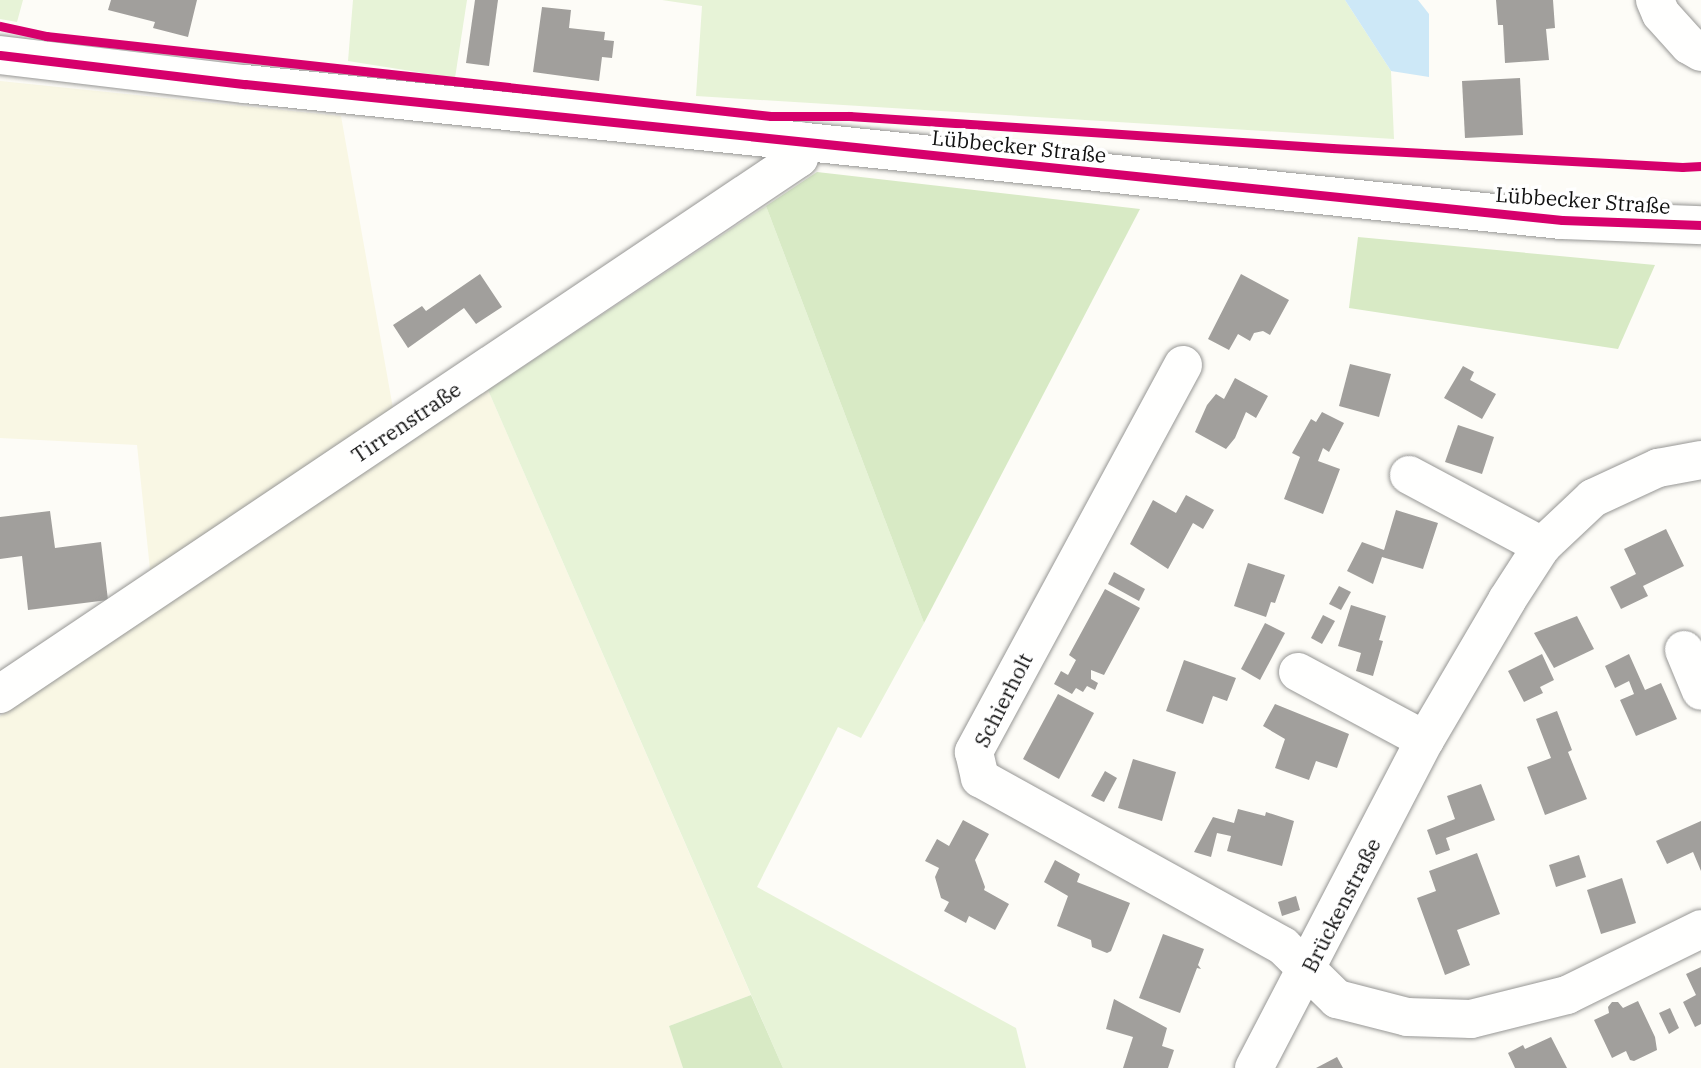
<!DOCTYPE html>
<html>
<head>
<meta charset="utf-8">
<style>
  body { margin:0 }
  #map { position:relative; width:1701px; height:1068px; overflow:hidden; background:#fdfcf7; font-family:"IBM Plex Serif",serif }
  div>[style] { position:absolute }
  [style*='--x'] { left:calc(var(--x)*1px); top:calc(var(--y)*1px); width:calc(var(--w)*1px); rotate:calc(var(--a)*1deg) }
  .farmland>* { inset:0; background:#f9f7e4 }
  .green>* { inset:0; background:#e7f3d7 }
  .forest>* { inset:0; background:#d8eac5 }
  .water>* { inset:0; background:#cde8f7 }
  .building>* { inset:0; background:#a19f9c }
  .roads { filter:drop-shadow(0 0 2px #979795) drop-shadow(0 0 2px #979795) }
  .minor>* { height:38px; margin:-19px; padding:0 19px; transform-origin:19px; border-radius:19px; background:#fffffe }
  .cycleway>* { height:9px; margin:-4.5px; padding:0 4.5px; transform-origin:4.5px; border-radius:4.5px; background:#d6006c }
  span { translate:-50% -50%; white-space:nowrap; text-align:center; line-height:1.15; -webkit-text-stroke:7px #fff; paint-order:stroke }
  .street-label { font-size:21px; color:#111 }
</style>
</head>
<body>
<div id="map">
  <div class="farmland">
    <i style="clip-path:polygon(0 81px,341px 116px,394px 414px,151px 579px,137px 445px,0 438px)"></i>
    <i style="clip-path:polygon(488px 390px,751px 995px,669px 1026px,683px 1068px,0 1068px,0 716px)"></i>
  </div>
  <div class="green">
    <i style="clip-path:polygon(0 0,23px 0,17px 22px,0 19px)"></i>
    <i style="clip-path:polygon(353px 0,467px 0,455px 78px,348px 61px)"></i>
    <i style="clip-path:polygon(662px 0,1345px 0,1391px 71px,1394px 139px,696px 96px,702px 6px)"></i>
    <i style="clip-path:polygon(766px 206px,924px 623px,861px 738px,838px 727px,757px 887px,1016px 1028px,1026px 1068px,783px 1068px,488px 390px)"></i>
  </div>
  <div class="forest">
    <i style="clip-path:polygon(817px 172px,1140px 209px,924px 623px,766px 206px)"></i>
    <i style="clip-path:polygon(1358px 237px,1655px 265px,1618px 349px,1349px 308px)"></i>
    <i style="clip-path:polygon(751px 995px,783px 1068px,683px 1068px,669px 1026px)"></i>
  </div>
  <div class="water">
    <i style="clip-path:polygon(1345px 0,1418px 0,1429px 14px,1429px 77px,1391px 71px)"></i>
  </div>
  <div class="building">
    <i style="clip-path:polygon(111px 0,197px 0,188px 37px,153px 28px,155px 22px,108px 10px)"></i>
    <i style="clip-path:polygon(475px 0,498px 0,489px 66px,466px 63px)"></i>
    <i style="clip-path:polygon(1496px 0,1553px 0,1555px 28px,1546px 29px,1549px 60px,1505px 63px,1503px 25px,1498px 25px)"></i>
    <i style="clip-path:polygon(542px 7px,571px 10px,569px 28px,605px 32px,604px 40px,614px 41px,612px 58px,602px 57px,599px 81px,533px 72px)"></i>
    <i style="clip-path:polygon(1520px 78px,1523px 135px,1465px 138px,1462px 81px)"></i>
    <i style="clip-path:polygon(480px 274px,502px 307px,476px 324px,464px 308px,408px 348px,393px 325px,422px 306px,426px 311px)"></i>
    <i style="clip-path:polygon(1241px 274px,1289px 300px,1270px 335px,1263px 331px,1254px 333px,1250px 341px,1238px 334px,1229px 350px,1208px 339px)"></i>
    <i style="clip-path:polygon(1350px 364px,1391px 374px,1379px 417px,1339px 406px)"></i>
    <i style="clip-path:polygon(1463px 366px,1474px 372px,1470px 380px,1496px 394px,1482px 419px,1444px 398px)"></i>
    <i style="clip-path:polygon(1235px 378px,1268px 396px,1256px 418px,1246px 412px,1235px 438px,1226px 449px,1195px 432px,1207px 405px,1216px 394px,1224px 399px)"></i>
    <i style="clip-path:polygon(1322px 412px,1344px 423px,1329px 452px,1323px 448px,1318px 461px,1340px 469px,1323px 514px,1284px 499px,1300px 457px,1292px 453px,1311px 419px,1316px 422px)"></i>
    <i style="clip-path:polygon(1458px 425px,1494px 437px,1482px 474px,1445px 462px)"></i>
    <i style="clip-path:polygon(1186px 495px,1214px 510px,1203px 529px,1193px 523px,1168px 569px,1130px 544px,1153px 500px,1176px 513px)"></i>
    <i style="clip-path:polygon(1396px 510px,1438px 523px,1423px 569px,1382px 557px,1373px 584px,1347px 571px,1362px 542px,1384px 550px)"></i>
    <i style="clip-path:polygon(50px 511px,55px 548px,101px 542px,108px 600px,28px 610px,22px 556px,0 559px,0 517px)"></i>
    <i style="clip-path:polygon(1666px 529px,1684px 566px,1643px 586px,1648px 596px,1621px 609px,1610px 587px,1636px 574px,1624px 549px)"></i>
    <i style="clip-path:polygon(1248px 563px,1285px 575px,1275px 603px,1271px 602px,1266px 617px,1234px 606px)"></i>
    <i style="clip-path:polygon(1114px 572px,1145px 589px,1139px 601px,1108px 584px)"></i>
    <i style="clip-path:polygon(1339px 586px,1351px 592px,1341px 610px,1329px 604px)"></i>
    <i style="clip-path:polygon(1105px 589px,1140px 608px,1104px 675px,1091px 670px,1091px 679px,1098px 683px,1095px 690px,1087px 686px,1083px 692px,1076px 688px,1072px 694px,1054px 684px,1061px 671px,1068px 675px,1076px 660px,1069px 655px)"></i>
    <i style="clip-path:polygon(1351px 605px,1386px 616px,1379px 640px,1383px 641px,1373px 676px,1356px 671px,1361px 653px,1338px 646px)"></i>
    <i style="clip-path:polygon(1323px 615px,1335px 621px,1322px 644px,1311px 638px)"></i>
    <i style="clip-path:polygon(1577px 616px,1594px 649px,1554px 668px,1534px 633px)"></i>
    <i style="clip-path:polygon(1265px 623px,1285px 633px,1260px 680px,1241px 669px)"></i>
    <i style="clip-path:polygon(1542px 654px,1554px 680px,1540px 687px,1543px 693px,1524px 702px,1508px 671px)"></i>
    <i style="clip-path:polygon(1629px 654px,1645px 690px,1661px 683px,1677px 719px,1636px 736px,1620px 700px,1634px 694px,1629px 681px,1615px 688px,1605px 666px)"></i>
    <i style="clip-path:polygon(1184px 660px,1236px 678px,1227px 701px,1213px 696px,1203px 724px,1166px 711px)"></i>
    <i style="clip-path:polygon(1058px 694px,1094px 713px,1059px 779px,1023px 759px)"></i>
    <i style="clip-path:polygon(1275px 704px,1349px 734px,1337px 768px,1316px 761px,1309px 780px,1275px 768px,1285px 739px,1263px 726px)"></i>
    <i style="clip-path:polygon(1557px 711px,1572px 750px,1568px 752px,1587px 799px,1545px 815px,1527px 767px,1551px 758px,1536px 719px)"></i>
    <i style="clip-path:polygon(1133px 759px,1176px 772px,1162px 821px,1118px 808px)"></i>
    <i style="clip-path:polygon(1105px 771px,1117px 778px,1104px 802px,1091px 796px)"></i>
    <i style="clip-path:polygon(1481px 784px,1495px 820px,1446px 838px,1450px 850px,1436px 855px,1427px 830px,1455px 819px,1447px 796px)"></i>
    <i style="clip-path:polygon(1238px 809px,1265px 816px,1266px 812px,1294px 821px,1282px 866px,1227px 851px,1231px 836px,1217px 833px,1211px 857px,1194px 852px,1213px 817px,1234px 823px)"></i>
    <i style="clip-path:polygon(963px 820px,989px 834px,975px 860px,985px 887px,984px 890px,1009px 904px,995px 930px,969px 916px,966px 923px,944px 911px,949px 902px,941px 898px,935px 877px,939px 868px,925px 861px,937px 839px,949px 846px)"></i>
    <i style="clip-path:polygon(1701px 821px,1701px 871px,1693px 852px,1667px 864px,1656px 841px)"></i>
    <i style="clip-path:polygon(1477px 853px,1500px 914px,1457px 930px,1470px 965px,1445px 975px,1417px 898px,1436px 891px,1429px 871px)"></i>
    <i style="clip-path:polygon(1579px 855px,1586px 877px,1556px 887px,1549px 865px)"></i>
    <i style="clip-path:polygon(1055px 860px,1080px 874px,1077px 882px,1130px 903px,1111px 951px,1107px 953px,1092px 947px,1091px 940px,1057px 926px,1068px 896px,1044px 882px)"></i>
    <i style="clip-path:polygon(1622px 878px,1636px 923px,1601px 934px,1587px 890px)"></i>
    <i style="clip-path:polygon(1296px 896px,1300px 910px,1282px 916px,1278px 902px)"></i>
    <i style="clip-path:polygon(1163px 934px,1204px 949px,1198px 965px,1201px 969px,1197px 968px,1180px 1013px,1139px 998px)"></i>
    <i style="clip-path:polygon(1701px 967px,1701px 1024px,1695px 1027px,1683px 1002px,1696px 995px,1686px 974px)"></i>
    <i style="clip-path:polygon(1114px 999px,1167px 1028px,1162px 1046px,1174px 1050px,1168px 1068px,1123px 1068px,1133px 1037px,1106px 1029px)"></i>
    <i style="clip-path:polygon(1638px 1001px,1655px 1037px,1657px 1050px,1634px 1061px,1630px 1060px,1626px 1051px,1612px 1058px,1594px 1020px,1609px 1013px,1608px 1007px,1612px 1002px,1618px 1002px,1623px 1008px)"></i>
    <i style="clip-path:polygon(1670px 1008px,1679px 1028px,1669px 1034px,1659px 1013px)"></i>
    <i style="clip-path:polygon(1551px 1037px,1567px 1068px,1515px 1068px,1508px 1053px,1523px 1045px,1525px 1049px)"></i>
    <i style="clip-path:polygon(1337px 1057px,1343px 1068px,1316px 1068px)"></i>
  </div>
  <div class="roads">
    <div class="minor">
      <i style="--x:1655;--y:0;--w:15;--a:67"></i>
      <i style="--x:1661;--y:14;--w:42;--a:47.9"></i>
      <i style="--x:1689;--y:45;--w:14;--a:30"></i>
      <i style="--x:0;--y:55;--w:247;--a:6.8"></i>
      <i style="--x:245;--y:84;--w:1324;--a:5.9"></i>
      <i style="--x:1562;--y:220;--w:139;--a:2.1"></i>
      <i style="--x:1183;--y:365;--w:440;--a:118.4"></i>
      <i style="--x:974;--y:752;--w:27;--a:77"></i>
      <i style="--x:980;--y:778;--w:346;--a:29"></i>
      <i style="--x:1283;--y:946;--w:76;--a:44.5"></i>
      <i style="--x:1337;--y:999;--w:72;--a:14.4"></i>
      <i style="--x:1407;--y:1017;--w:64;--a:1.8"></i>
      <i style="--x:1471;--y:1019;--w:99;--a:-14"></i>
      <i style="--x:1567;--y:995;--w:149;--a:-26.2"></i>
      <i style="--x:1409;--y:475;--w:151;--a:28.1"></i>
      <i style="--x:1684;--y:650;--w:44;--a:67.5"></i>
      <i style="--x:1298;--y:672;--w:144;--a:28.2"></i>
      <i style="--x:0;--y:694;--w:962;--a:-33.86"></i>
      <i style="--x:799;--y:158;--w:17;--a:-87"></i>
      <i style="--x:1254;--y:1068;--w:370;--a:-62.5"></i>
      <i style="--x:1425;--y:740;--w:162;--a:-59.6"></i>
      <i style="--x:1507;--y:600;--w:64;--a:-57.1"></i>
      <i style="--x:1542;--y:546;--w:70;--a:-43.3"></i>
      <i style="--x:1593;--y:498;--w:72;--a:-24.8"></i>
      <i style="--x:1658;--y:468;--w:44;--a:-10.5"></i>
    </div>
  </div>
  <div class="cycleway">
    <i style="--x:0;--y:26;--w:47;--a:12.3"></i>
    <i style="--x:46;--y:36;--w:729;--a:6.3"></i>
    <i style="--x:771;--y:116;--w:79;--a:0"></i>
    <i style="--x:850;--y:116;--w:483;--a:3.8"></i>
    <i style="--x:1332;--y:148;--w:351;--a:3.1"></i>
    <i style="--x:1682;--y:167;--w:19;--a:-3"></i>
    <i style="--x:0;--y:55;--w:247;--a:6.8"></i>
    <i style="--x:245;--y:84;--w:1324;--a:5.9"></i>
    <i style="--x:1562;--y:220;--w:139;--a:2.1"></i>
  </div>
  <div class="street-label">
    <span style="left:1019px;top:146px;rotate:6deg">Lübbecker Straße</span>
    <span style="left:1583px;top:200px;rotate:4deg">Lübbecker Straße</span>
    <span style="left:406px;top:422px;rotate:-34deg">Tirrenstraße</span>
    <span style="left:1003px;top:700px;rotate:-63deg">Schierholt</span>
    <span style="left:1341px;top:905px;rotate:-63deg">Brückenstraße</span>
  </div>
</div>
</body>
</html>
